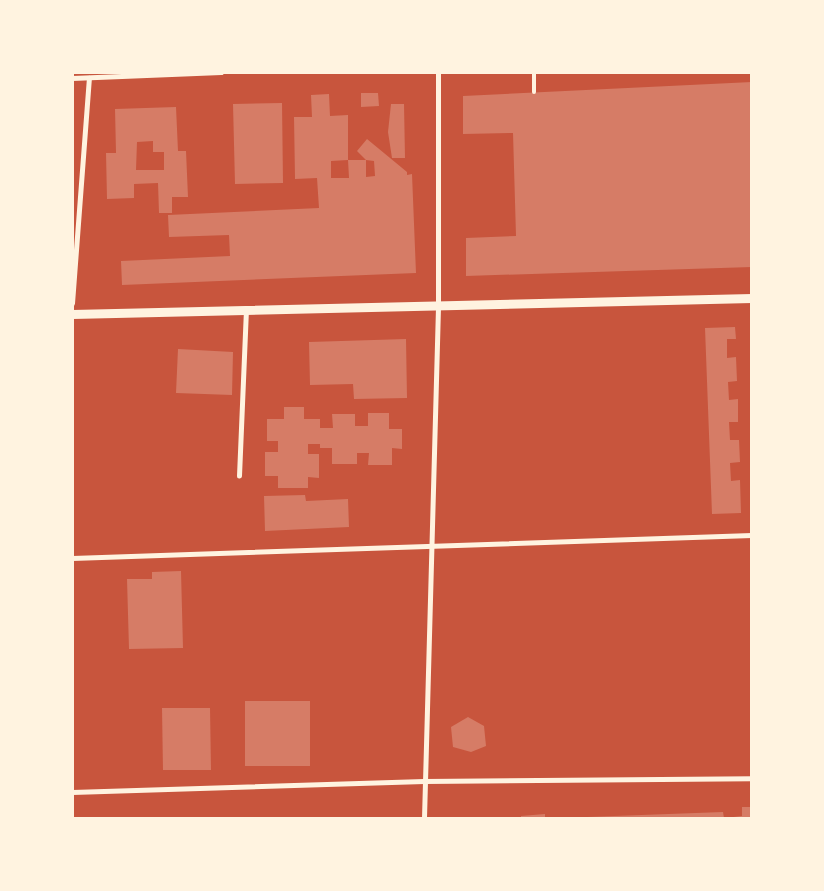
<!DOCTYPE html>
<html>
<head>
<meta charset="utf-8">
<style>
  body { margin:0 }
  #map { position:relative; width:824px; height:891px; overflow:hidden; background:#c8553d; font-family:"Libre Baskerville",serif }
  div>[style] { position:absolute }
  [style*='--x'] { left:calc(var(--x)*1px); top:calc(var(--y)*1px); width:calc(var(--w)*1px); rotate:calc(var(--a)*1deg) }
  .building>* { inset:0; background:#d67c66 }
  .service>* { height:4px; margin:-2px; padding:0 2px; transform-origin:2px; border-radius:2px; background:#fff3e0 }
  .pedestrian>* { height:4.5px; margin:-2.25px; padding:0 2.25px; transform-origin:2.25px; border-radius:2.25px; background:#fff3e0 }
  .minor>* { height:5px; margin:-2.5px; padding:0 2.5px; transform-origin:2.5px; border-radius:2.5px; background:#fff3e0 }
  .tertiary>* { height:9px; margin:-4.5px; padding:0 4.5px; transform-origin:4.5px; border-radius:4.5px; background:#fff3e0 }
  span { translate:-50% -50%; white-space:nowrap; text-align:center; line-height:1.15; -webkit-text-stroke:5px #fff3e0; paint-order:stroke }
  .frame { position:absolute; inset:0; border:74px solid #fff3e0; pointer-events:none }
</style>
</head>
<body>
<div id="map">
  <div class="building">
    <i style="clip-path:polygon(752px 82px,752px 267px,466px 276px,466px 238px,516px 236px,513px 133px,463px 134px,463px 96px)"></i>
    <i style="clip-path:polygon(361px 93px,378px 93px,379px 106px,361px 107px)"></i>
    <i style="clip-path:polygon(evenodd,329px 94px,330px 116px,348px 115px,348px 160px,366px 160px,357px 151px,367px 139px,407px 172px,407px 175px,412px 174px,416px 273px,122px 285px,121px 261px,230px 256px,229px 235px,169px 237px,168px 215px,319px 208px,317px 178px,295px 179px,294px 117px,312px 117px,311px 95px,329px 94px,348px 160px,349px 178px,331px 178px,331px 161px,348px 160px,329px 94px,366px 160px,374px 161px,375px 176px,366px 177px,366px 160px)"></i>
    <i style="clip-path:polygon(282px 103px,283px 183px,235px 184px,233px 104px)"></i>
    <i style="clip-path:polygon(391px 104px,404px 104px,405px 158px,392px 158px,388px 132px)"></i>
    <i style="clip-path:polygon(evenodd,176px 107px,178px 151px,186px 151px,188px 197px,172px 197px,172px 213px,159px 213px,158px 183px,134px 184px,134px 198px,107px 199px,106px 153px,116px 153px,115px 109px,176px 107px,153px 141px,153px 152px,164px 152px,164px 170px,136px 170px,137px 142px,153px 141px)"></i>
    <i style="clip-path:polygon(735px 327px,736px 339px,727px 339px,727px 358px,736px 357px,737px 381px,728px 382px,729px 400px,738px 399px,738px 422px,729px 422px,730px 440px,739px 440px,740px 462px,730px 463px,731px 481px,740px 480px,741px 513px,712px 514px,705px 328px)"></i>
    <i style="clip-path:polygon(406px 339px,407px 398px,354px 399px,353px 384px,310px 385px,309px 342px)"></i>
    <i style="clip-path:polygon(178px 349px,233px 352px,232px 395px,176px 393px)"></i>
    <i style="clip-path:polygon(284px 407px,304px 407px,304px 419px,320px 419px,320px 428px,333px 428px,332px 414px,355px 414px,355px 426px,368px 426px,368px 413px,389px 413px,389px 429px,402px 429px,402px 449px,392px 448px,392px 465px,368px 465px,369px 453px,357px 453px,357px 464px,332px 464px,332px 448px,320px 448px,320px 444px,308px 444px,308px 454px,319px 454px,319px 478px,308px 477px,308px 488px,278px 488px,278px 476px,265px 476px,265px 452px,278px 452px,278px 441px,267px 441px,267px 419px,284px 419px)"></i>
    <i style="clip-path:polygon(305px 495px,306px 501px,348px 499px,349px 527px,265px 531px,264px 496px)"></i>
    <i style="clip-path:polygon(181px 571px,183px 648px,129px 649px,127px 579px,152px 579px,152px 572px)"></i>
    <i style="clip-path:polygon(245px 701px,310px 701px,310px 766px,245px 766px)"></i>
    <i style="clip-path:polygon(162px 708px,210px 708px,211px 770px,163px 770px)"></i>
    <i style="clip-path:polygon(468px 717px,484px 726px,486px 746px,471px 752px,453px 747px,451px 727px)"></i>
    <i style="clip-path:polygon(742px 807px,752px 807px,752px 818px,725px 818px,742px 816px)"></i>
    <i style="clip-path:polygon(723px 812px,724px 818px,587px 818px,587px 817px)"></i>
    <i style="clip-path:polygon(545px 814px,545px 818px,521px 818px,521px 816px)"></i>
  </div>
  <div class="service">
    <i style="--x:534;--y:72;--w:20;--a:90"></i>
  </div>
  <div class="pedestrian">
    <i style="--x:239;--y:476;--w:166;--a:-87.6"></i>
  </div>
  <div class="minor">
    <i style="--x:72;--y:78;--w:149;--a:-2.3"></i>
    <i style="--x:72;--y:303;--w:226;--a:-85.7"></i>
    <i style="--x:72;--y:558;--w:680;--a:-1.94"></i>
    <i style="--x:72;--y:792;--w:352;--a:-1.8"></i>
    <i style="--x:424;--y:781;--w:328;--a:-0.5"></i>
    <i style="--x:424;--y:818;--w:512;--a:-88.43"></i>
    <i style="--x:438;--y:306;--w:234;--a:-90"></i>
  </div>
  <div class="tertiary">
    <i style="--x:72;--y:314;--w:680;--a:-1.35"></i>
  </div>
  <div class="frame"></div>
</div>
</body>
</html>
